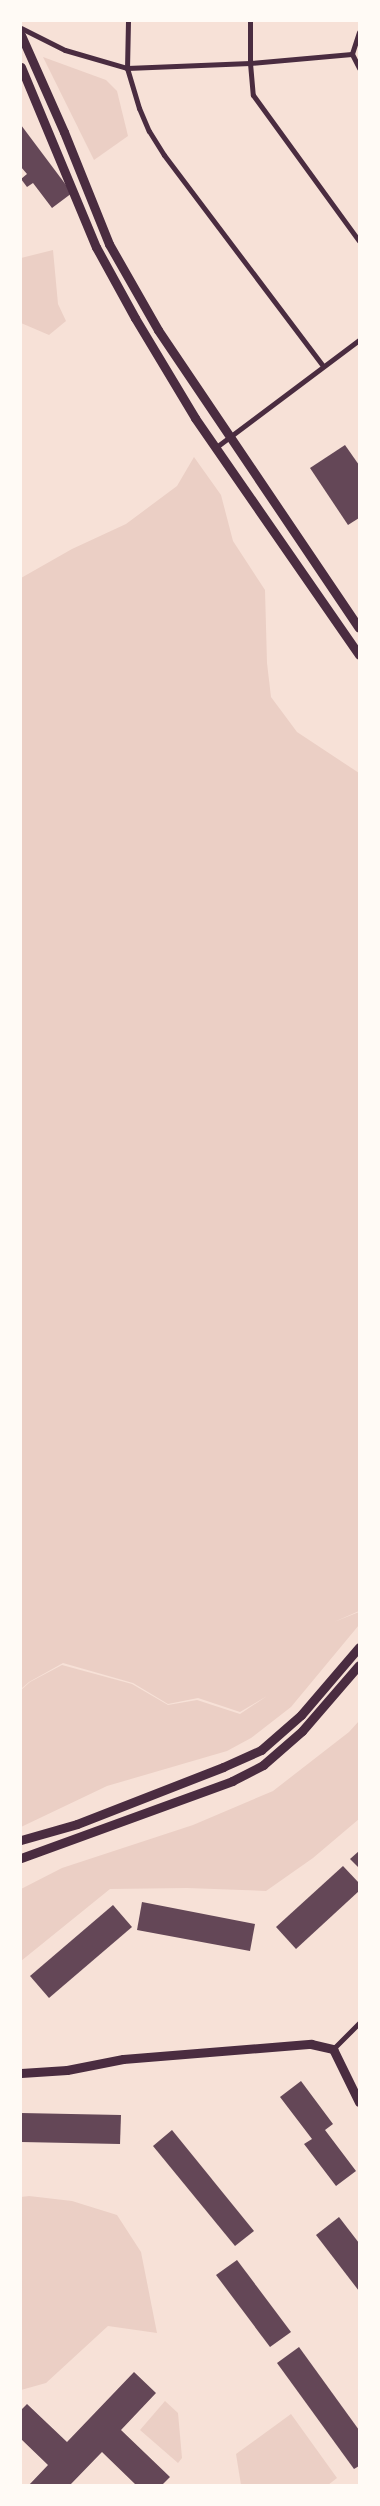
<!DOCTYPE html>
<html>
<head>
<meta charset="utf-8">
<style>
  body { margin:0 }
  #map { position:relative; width:380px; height:2506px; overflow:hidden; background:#f7e1d7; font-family:"Roboto Condensed",sans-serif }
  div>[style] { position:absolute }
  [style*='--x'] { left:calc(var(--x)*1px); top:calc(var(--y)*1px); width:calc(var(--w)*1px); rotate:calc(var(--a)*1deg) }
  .green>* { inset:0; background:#ebcfc5 }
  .building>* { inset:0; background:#644757 }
  .minor>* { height:5px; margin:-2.5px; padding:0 2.5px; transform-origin:2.5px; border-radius:2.5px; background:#4a2c40 }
  .tertiary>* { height:9px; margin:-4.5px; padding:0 4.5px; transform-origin:4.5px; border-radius:4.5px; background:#4a2c40 }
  span { translate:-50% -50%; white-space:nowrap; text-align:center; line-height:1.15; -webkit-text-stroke:4px #fffaf5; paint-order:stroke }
  .frame { position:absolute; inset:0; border:22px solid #fffaf5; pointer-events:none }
</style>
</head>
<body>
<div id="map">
  <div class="green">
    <i style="clip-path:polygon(43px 57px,106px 80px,117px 91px,128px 136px,94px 160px)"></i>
    <i style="clip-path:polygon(53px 250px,58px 304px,66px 321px,49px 335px,21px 323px,21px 258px)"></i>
    <i style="clip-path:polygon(194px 457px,221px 495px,233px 541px,265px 590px,267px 663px,271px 697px,297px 732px,359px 773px,359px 1611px,334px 1622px,359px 1612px,359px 1625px,291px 1707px,251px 1738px,227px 1751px,107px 1786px,21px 1827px,21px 1690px,30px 1682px,62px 1665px,132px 1684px,168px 1705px,197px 1700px,240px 1714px,267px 1696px,240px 1712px,198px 1698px,168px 1704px,133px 1683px,63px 1663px,29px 1682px,21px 1689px,21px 578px,72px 549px,126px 524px,177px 486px)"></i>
    <i style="clip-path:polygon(359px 1721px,359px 1819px,313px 1858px,266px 1891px,187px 1888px,110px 1889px,21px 1961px,21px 1889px,62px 1868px,193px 1825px,273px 1791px,349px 1732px)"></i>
    <i style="clip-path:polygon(29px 2196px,72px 2201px,117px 2215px,141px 2252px,157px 2333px,108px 2326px,46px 2383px,21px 2390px,21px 2197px)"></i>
    <i style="clip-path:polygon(165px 2401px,178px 2413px,182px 2458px,178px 2463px,140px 2430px)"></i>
    <i style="clip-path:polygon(291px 2414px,337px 2478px,328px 2485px,241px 2485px,236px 2454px)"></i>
  </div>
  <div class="building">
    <i style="clip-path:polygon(21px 125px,72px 193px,52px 208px,33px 183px,27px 187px,21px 179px,27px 174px,21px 167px)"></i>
    <i style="clip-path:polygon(345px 445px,359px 465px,359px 518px,348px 525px,310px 468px)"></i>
    <i style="clip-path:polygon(359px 1851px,359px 1868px,350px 1859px)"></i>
    <i style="clip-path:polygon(343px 1866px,359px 1883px,359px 1891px,296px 1949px,276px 1927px)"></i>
    <i style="clip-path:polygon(142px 1902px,255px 1924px,250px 1951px,137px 1930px)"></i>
    <i style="clip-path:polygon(113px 1905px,132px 1927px,49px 1998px,30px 1976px)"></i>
    <i style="clip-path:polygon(301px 2081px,333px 2124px,325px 2130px,356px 2171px,336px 2186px,304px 2144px,312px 2139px,280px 2097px)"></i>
    <i style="clip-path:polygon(21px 2113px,121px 2115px,120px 2144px,21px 2142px)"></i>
    <i style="clip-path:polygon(172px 2130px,254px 2231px,235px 2246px,153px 2146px)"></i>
    <i style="clip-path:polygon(339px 2217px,359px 2243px,359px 2291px,316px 2235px)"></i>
    <i style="clip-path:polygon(237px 2260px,291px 2332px,270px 2347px,216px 2275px)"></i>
    <i style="clip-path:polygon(299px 2347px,359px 2430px,359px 2466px,354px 2469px,277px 2363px)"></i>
    <i style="clip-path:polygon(134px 2372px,156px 2393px,121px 2430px,170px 2477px,162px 2485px,136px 2485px,102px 2452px,70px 2485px,29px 2485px,48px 2465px,21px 2439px,21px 2410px,27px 2404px,67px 2442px)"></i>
  </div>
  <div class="minor">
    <i style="--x:128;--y:21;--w:47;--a:91.2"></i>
    <i style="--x:127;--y:68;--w:42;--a:73.3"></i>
    <i style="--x:139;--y:108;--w:25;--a:67"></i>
    <i style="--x:149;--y:131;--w:28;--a:58"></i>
    <i style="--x:164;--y:155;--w:264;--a:53"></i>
    <i style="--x:250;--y:21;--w:42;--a:90"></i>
    <i style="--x:250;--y:63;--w:32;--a:85"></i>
    <i style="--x:253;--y:95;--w:180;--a:54"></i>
    <i style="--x:21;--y:28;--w:49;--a:26.6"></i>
    <i style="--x:65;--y:50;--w:65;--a:16.2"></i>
    <i style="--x:127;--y:68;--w:123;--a:-2.3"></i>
    <i style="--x:250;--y:63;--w:102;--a:-5"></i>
    <i style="--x:359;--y:32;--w:23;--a:108"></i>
    <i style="--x:352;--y:54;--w:16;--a:63"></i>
    <i style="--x:215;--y:448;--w:180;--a:-36.9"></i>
    <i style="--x:333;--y:2049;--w:37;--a:-45"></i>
  </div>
  <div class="tertiary">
    <i style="--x:21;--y:35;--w:106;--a:66.1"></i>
    <i style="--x:64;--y:132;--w:121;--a:68.1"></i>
    <i style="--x:109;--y:244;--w:99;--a:60.3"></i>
    <i style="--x:158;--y:330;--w:359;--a:56"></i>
    <i style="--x:21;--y:67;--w:195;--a:67.4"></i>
    <i style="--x:96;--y:247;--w:81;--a:61.2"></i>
    <i style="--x:135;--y:318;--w:117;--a:59"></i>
    <i style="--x:195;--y:418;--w:288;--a:55.3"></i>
    <i style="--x:21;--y:1840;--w:58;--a:-15.9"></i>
    <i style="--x:77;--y:1824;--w:157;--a:-21.3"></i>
    <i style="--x:223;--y:1767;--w:42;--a:-24.1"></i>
    <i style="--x:261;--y:1750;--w:53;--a:-41.2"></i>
    <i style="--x:301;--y:1715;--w:89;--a:-49.5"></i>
    <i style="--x:21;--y:1858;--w:225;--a:-20"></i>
    <i style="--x:232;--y:1781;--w:35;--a:-27"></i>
    <i style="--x:263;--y:1765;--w:52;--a:-41.1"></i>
    <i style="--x:302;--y:1731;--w:87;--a:-49.2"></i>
    <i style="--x:21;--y:2073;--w:46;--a:-3.7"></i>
    <i style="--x:67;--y:2070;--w:57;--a:-11.1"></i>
    <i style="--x:123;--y:2059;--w:189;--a:-4.6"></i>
    <i style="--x:311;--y:2044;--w:23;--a:13"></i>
    <i style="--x:333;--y:2049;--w:59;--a:63.9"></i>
  </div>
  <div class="frame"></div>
</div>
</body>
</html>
